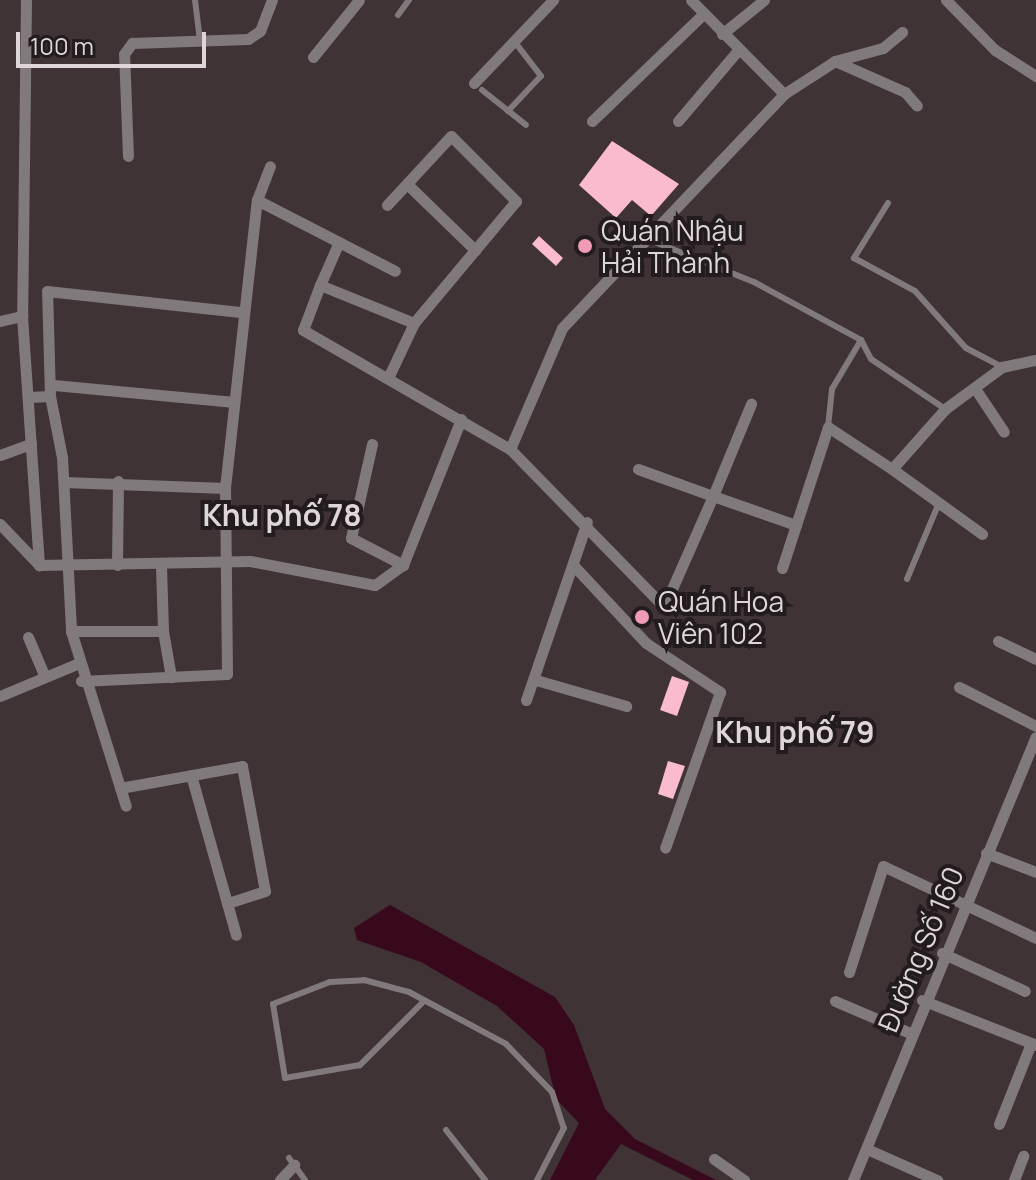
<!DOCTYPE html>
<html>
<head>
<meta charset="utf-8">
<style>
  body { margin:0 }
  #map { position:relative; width:1036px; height:1180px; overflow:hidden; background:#3f3336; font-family:Manrope,sans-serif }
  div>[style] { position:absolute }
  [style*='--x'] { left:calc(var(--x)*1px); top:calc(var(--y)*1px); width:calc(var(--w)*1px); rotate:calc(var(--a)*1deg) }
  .water>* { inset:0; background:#38081d }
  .building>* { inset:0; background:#fbbbce }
  .lane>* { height:6px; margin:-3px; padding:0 3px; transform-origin:3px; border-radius:3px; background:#817a7c }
  .street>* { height:11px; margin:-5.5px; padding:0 5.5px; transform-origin:5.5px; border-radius:5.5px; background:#817a7c }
  .dots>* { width:22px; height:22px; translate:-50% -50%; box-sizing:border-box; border:4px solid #221c1e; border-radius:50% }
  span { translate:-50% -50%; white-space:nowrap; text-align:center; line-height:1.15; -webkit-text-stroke:8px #221c1e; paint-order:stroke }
  .poi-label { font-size:28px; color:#ded6d8 }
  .left { translate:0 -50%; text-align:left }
  .street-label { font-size:28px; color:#ded6d8 }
  .neighbourhood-label { font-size:30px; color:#ded6d8; font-weight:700 }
  .scale { position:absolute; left:16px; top:32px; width:190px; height:36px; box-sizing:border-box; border:4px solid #ded6d8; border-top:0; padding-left:10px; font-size:24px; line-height:28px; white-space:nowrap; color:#ded6d8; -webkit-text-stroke:6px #221c1e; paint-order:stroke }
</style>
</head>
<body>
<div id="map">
  <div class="water">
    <i style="clip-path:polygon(390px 905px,555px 997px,574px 1025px,605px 1109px,635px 1139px,716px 1180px,693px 1180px,621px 1144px,595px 1180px,550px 1180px,579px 1123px,556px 1099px,544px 1049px,497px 1006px,421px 962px,357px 940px,354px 928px)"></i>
  </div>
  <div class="building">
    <i style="clip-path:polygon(612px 141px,679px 184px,651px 216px,632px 200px,616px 218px,579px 185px)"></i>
    <i style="clip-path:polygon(539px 236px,563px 258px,556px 266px,532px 244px)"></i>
    <i style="clip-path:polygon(672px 676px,689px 682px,677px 716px,660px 710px)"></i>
    <i style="clip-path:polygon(668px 761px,685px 766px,673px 799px,658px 794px)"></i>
  </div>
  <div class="lane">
    <i style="--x:195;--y:0;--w:41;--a:83"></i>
    <i style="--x:398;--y:15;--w:19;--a:-54"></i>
    <i style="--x:482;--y:90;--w:56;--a:38.5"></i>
    <i style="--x:508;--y:111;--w:48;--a:-46.7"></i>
    <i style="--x:541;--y:76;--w:44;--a:-127.6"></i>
    <i style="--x:888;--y:203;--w:65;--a:121.7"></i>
    <i style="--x:854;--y:258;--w:69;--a:28.4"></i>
    <i style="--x:915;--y:291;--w:76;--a:48.2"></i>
    <i style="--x:966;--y:348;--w:41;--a:27.8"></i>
    <i style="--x:645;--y:238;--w:118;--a:22"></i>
    <i style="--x:754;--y:282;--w:122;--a:28.5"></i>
    <i style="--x:861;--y:340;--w:21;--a:62"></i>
    <i style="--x:871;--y:359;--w:89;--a:34"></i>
    <i style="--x:828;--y:427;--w:38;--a:-84"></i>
    <i style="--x:832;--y:389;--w:57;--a:-59.4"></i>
    <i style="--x:907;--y:579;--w:82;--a:-67.2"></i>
    <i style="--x:424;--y:1001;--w:91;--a:135"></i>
    <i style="--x:360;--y:1065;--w:76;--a:170.2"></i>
    <i style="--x:285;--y:1078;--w:75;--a:-99.2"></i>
    <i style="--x:273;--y:1004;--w:61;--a:-21.1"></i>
    <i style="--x:330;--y:982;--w:34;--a:-3"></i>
    <i style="--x:364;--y:980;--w:47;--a:14.9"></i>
    <i style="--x:409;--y:992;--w:110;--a:28.2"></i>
    <i style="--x:506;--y:1044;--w:66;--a:46.2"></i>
    <i style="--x:552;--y:1092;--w:38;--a:72"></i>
    <i style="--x:564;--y:1128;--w:59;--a:117.4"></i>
    <i style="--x:446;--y:1130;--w:63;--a:52"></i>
    <i style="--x:289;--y:1158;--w:27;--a:54"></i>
  </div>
  <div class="street">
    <i style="--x:26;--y:0;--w:316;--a:90.7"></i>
    <i style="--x:22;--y:316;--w:250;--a:86.1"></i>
    <i style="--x:946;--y:0;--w:70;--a:45.6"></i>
    <i style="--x:995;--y:50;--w:49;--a:32.4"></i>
    <i style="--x:722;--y:34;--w:54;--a:-39"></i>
    <i style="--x:313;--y:57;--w:73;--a:-51.1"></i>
    <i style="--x:835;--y:61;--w:50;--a:-15.2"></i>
    <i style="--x:883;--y:48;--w:25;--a:-40"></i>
    <i style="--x:474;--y:83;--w:115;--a:-46.4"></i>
    <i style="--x:784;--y:94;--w:61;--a:-32.9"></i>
    <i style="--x:835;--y:61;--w:77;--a:23.9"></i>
    <i style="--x:905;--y:92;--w:18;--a:49"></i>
    <i style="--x:592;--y:121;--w:154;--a:-43.9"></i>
    <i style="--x:678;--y:121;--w:94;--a:-49.7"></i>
    <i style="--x:128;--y:156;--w:102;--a:-92.2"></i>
    <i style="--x:124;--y:54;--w:14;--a:-54"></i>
    <i style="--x:132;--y:43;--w:116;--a:-2"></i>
    <i style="--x:248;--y:39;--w:14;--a:-34"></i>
    <i style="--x:260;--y:31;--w:33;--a:-69"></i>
    <i style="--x:407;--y:184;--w:95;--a:44.1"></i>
    <i style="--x:475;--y:250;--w:95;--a:129.9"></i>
    <i style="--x:257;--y:200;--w:36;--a:-69"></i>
    <i style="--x:387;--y:205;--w:94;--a:-47.2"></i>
    <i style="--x:451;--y:136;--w:92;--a:45"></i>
    <i style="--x:516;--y:201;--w:64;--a:129.9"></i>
    <i style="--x:339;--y:242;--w:47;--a:113.8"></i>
    <i style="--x:320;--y:285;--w:101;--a:22"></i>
    <i style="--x:414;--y:323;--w:61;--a:115.3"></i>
    <i style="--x:320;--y:285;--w:48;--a:110.7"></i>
    <i style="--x:303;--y:330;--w:239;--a:29.9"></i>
    <i style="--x:510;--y:449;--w:221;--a:45.7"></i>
    <i style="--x:664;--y:607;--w:121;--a:-66.2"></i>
    <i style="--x:713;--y:496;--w:88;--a:19.3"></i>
    <i style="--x:796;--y:525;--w:103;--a:-71.9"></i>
    <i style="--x:828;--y:427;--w:77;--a:33.3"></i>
    <i style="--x:892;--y:469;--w:80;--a:-48.5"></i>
    <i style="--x:945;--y:409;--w:71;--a:-36.4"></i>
    <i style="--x:1002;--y:367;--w:35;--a:-12"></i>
    <i style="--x:0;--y:321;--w:23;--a:-13"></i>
    <i style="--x:54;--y:385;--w:181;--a:5.4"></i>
    <i style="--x:976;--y:390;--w:50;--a:56.3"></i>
    <i style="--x:50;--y:396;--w:105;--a:-91.6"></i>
    <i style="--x:47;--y:291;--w:194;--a:6.2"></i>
    <i style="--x:30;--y:397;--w:20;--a:-3"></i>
    <i style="--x:50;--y:396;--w:62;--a:78.9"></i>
    <i style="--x:62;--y:457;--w:174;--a:87"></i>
    <i style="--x:71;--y:631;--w:183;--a:72.6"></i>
    <i style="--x:372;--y:444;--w:96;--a:102.6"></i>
    <i style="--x:351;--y:538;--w:59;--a:27.4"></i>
    <i style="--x:403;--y:565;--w:157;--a:-68.3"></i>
    <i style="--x:510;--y:449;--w:132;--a:-66.7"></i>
    <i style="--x:562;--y:328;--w:323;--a:-46.5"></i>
    <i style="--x:784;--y:94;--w:132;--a:-134.7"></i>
    <i style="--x:0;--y:455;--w:33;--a:-20"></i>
    <i style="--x:638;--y:469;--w:80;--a:19.8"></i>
    <i style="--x:713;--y:496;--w:100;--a:-67.6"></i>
    <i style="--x:892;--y:469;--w:111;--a:35.8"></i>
    <i style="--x:64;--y:482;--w:161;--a:2.1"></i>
    <i style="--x:0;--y:524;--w:57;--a:46.4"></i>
    <i style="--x:39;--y:565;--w:211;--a:-1.1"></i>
    <i style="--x:250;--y:561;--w:127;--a:10.9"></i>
    <i style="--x:375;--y:585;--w:34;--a:-36"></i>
    <i style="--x:117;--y:565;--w:84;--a:-89.3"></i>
    <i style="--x:161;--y:566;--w:65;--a:88.2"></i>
    <i style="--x:574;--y:566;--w:105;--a:46.9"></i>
    <i style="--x:646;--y:643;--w:89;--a:33.5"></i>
    <i style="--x:720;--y:692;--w:165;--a:109.4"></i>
    <i style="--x:782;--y:568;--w:45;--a:-72"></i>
    <i style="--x:71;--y:631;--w:92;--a:0"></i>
    <i style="--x:163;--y:631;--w:47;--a:80.1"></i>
    <i style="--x:28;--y:637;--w:43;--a:67"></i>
    <i style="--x:998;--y:641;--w:42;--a:25.3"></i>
    <i style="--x:536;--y:680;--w:94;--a:16.1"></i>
    <i style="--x:81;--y:681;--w:146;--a:-2.7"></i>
    <i style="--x:227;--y:674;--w:186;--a:-90.6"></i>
    <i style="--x:225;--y:488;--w:290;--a:-83.7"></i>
    <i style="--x:257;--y:200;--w:155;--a:27.2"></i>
    <i style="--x:959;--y:687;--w:86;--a:26.9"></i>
    <i style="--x:0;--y:696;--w:86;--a:-22.7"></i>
    <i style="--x:526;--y:700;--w:188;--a:-71.1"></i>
    <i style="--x:191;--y:775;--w:166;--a:74.3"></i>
    <i style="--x:120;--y:788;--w:124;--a:-10.2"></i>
    <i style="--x:242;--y:766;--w:127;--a:79.6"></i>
    <i style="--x:265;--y:891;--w:40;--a:162"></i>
    <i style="--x:986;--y:853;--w:53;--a:20.8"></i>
    <i style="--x:942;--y:953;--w:91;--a:24.6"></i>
    <i style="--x:849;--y:972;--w:111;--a:-72.2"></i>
    <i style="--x:883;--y:866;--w:169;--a:25.2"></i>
    <i style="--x:922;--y:1000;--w:123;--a:21.5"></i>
    <i style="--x:835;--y:1001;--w:82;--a:23.1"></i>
    <i style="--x:999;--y:1124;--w:87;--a:-68.4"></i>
    <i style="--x:867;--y:1149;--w:77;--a:23.9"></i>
    <i style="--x:714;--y:1159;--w:37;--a:35"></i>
    <i style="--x:280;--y:1180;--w:21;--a:-47"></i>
    <i style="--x:853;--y:1180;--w:479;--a:-67.6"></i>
    <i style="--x:1014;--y:1180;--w:26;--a:-69"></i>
  </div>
  <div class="dots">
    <i style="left:585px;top:246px;background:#f09ab5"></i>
    <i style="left:642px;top:617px;background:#f09ab5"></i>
  </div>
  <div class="poi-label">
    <span class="left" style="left:601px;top:246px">Quán Nhậu<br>Hải Thành</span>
    <span class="left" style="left:658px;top:617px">Quán Hoa<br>Viên 102</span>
  </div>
  <div class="street-label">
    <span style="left:920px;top:949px;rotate:-67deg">Đường Số 160</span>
  </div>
  <div class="neighbourhood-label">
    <span style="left:282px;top:515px">Khu phố 78</span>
    <span style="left:795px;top:732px">Khu phố 79</span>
  </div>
  <div class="scale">100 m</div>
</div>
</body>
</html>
